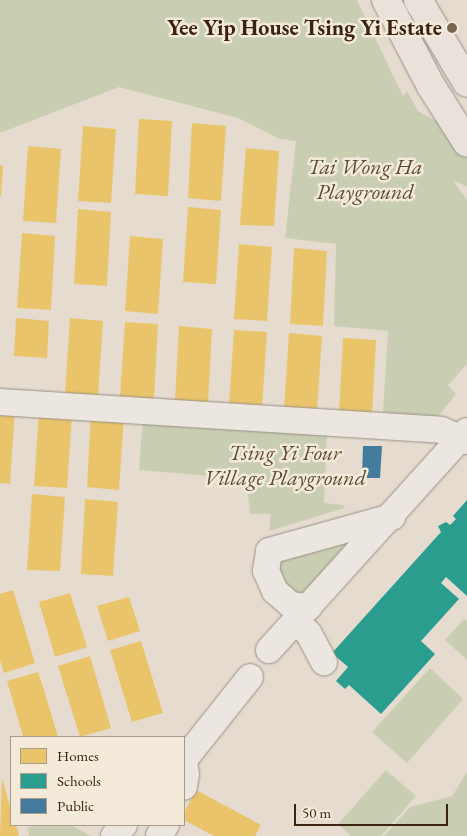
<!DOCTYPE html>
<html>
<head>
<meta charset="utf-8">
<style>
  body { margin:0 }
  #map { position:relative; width:467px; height:836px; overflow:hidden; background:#e5dccf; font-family:"EB Garamond",serif }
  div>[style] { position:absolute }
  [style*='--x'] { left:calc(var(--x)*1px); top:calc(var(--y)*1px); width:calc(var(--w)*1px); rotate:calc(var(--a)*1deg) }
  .green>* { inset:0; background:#c9ceb2 }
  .homes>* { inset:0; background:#e9c46a }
  .schools>* { inset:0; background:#2a9d8f }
  .public>* { inset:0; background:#457b9d }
  .roads { filter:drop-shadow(0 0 1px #999086) drop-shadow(0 0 1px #999086) }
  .minor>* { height:26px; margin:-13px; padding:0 13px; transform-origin:13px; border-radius:13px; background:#ebe6df }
  .major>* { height:28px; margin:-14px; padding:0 14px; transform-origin:14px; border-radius:14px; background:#e8e2da }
  .dots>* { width:14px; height:14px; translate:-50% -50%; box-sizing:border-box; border:2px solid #f4eada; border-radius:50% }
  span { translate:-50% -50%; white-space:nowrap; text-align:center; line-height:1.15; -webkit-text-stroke:5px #f4eada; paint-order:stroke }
  .poi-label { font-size:22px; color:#3c230f; font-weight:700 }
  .right { translate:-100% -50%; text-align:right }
  .park-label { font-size:22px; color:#5a4b32; font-style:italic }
  .legend { position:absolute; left:10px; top:736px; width:175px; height:90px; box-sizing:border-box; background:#f4eada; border:1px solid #aa9a89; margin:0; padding:6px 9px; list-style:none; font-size:15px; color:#3c230f }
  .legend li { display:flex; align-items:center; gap:10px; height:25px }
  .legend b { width:25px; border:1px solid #aa9a89 }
  .scale { position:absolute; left:294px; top:804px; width:154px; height:22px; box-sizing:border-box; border:2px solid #3c230f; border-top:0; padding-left:6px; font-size:15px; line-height:18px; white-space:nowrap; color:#3c230f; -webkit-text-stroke:4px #f4eada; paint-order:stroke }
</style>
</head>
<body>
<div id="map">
  <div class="green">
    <i style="clip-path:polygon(0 0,357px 0,403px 96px,407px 91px,418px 111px,450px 129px,467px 152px,467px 187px,453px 180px,467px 200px,467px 364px,448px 385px,456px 394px,436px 419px,387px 418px,383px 413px,388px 331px,334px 326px,336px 244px,285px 238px,296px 141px,280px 139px,238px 118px,119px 87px,0 133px)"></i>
    <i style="clip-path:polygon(143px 416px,327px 434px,324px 503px,344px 505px,345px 508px,269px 531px,271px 514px,250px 514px,247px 486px,235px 486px,232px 478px,139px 470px)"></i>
    <i style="clip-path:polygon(353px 536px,351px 551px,299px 598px,285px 591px,276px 562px)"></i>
    <i style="clip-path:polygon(464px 619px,467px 621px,467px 660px,445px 640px)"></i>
    <i style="clip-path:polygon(430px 668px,463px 699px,407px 763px,372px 732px)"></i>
    <i style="clip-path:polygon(386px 770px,416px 796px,381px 836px,351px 836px,338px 824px)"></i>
    <i style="clip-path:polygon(467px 772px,467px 836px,384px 836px,410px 807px,452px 796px)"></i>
    <i style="clip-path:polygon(37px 825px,71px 825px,91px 836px,29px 836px,27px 828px)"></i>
  </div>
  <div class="homes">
    <i style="clip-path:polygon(139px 119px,172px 121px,168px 196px,135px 194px)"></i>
    <i style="clip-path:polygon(192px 123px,226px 126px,221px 201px,188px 198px)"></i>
    <i style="clip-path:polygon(83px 126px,116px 129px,111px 203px,78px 201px)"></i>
    <i style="clip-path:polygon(28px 146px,61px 149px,56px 223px,23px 221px)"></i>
    <i style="clip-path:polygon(246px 148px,279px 151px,274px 226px,240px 225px)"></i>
    <i style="clip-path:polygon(0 165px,3px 166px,1px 196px,0 196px)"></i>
    <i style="clip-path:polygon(188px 207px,221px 210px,216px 284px,183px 282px)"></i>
    <i style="clip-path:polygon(78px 209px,111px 212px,107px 286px,74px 284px)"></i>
    <i style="clip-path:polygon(22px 233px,55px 236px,51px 310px,17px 308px)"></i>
    <i style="clip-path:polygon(130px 236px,163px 239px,158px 314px,125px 311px)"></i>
    <i style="clip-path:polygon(239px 244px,272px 247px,267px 321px,234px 319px)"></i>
    <i style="clip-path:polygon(294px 248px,327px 251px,323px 326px,290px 324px)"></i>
    <i style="clip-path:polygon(16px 318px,49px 321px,47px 358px,14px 356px)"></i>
    <i style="clip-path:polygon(70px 318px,103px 321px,98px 396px,65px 393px)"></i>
    <i style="clip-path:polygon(125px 322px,158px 324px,154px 399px,120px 397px)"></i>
    <i style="clip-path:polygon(179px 326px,212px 329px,208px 403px,175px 401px)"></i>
    <i style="clip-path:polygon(234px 330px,267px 332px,262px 407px,229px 405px)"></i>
    <i style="clip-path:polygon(289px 333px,322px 336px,317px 411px,284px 409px)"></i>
    <i style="clip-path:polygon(343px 338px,376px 340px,372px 415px,339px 413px)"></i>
    <i style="clip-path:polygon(0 408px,15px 409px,10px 484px,0 483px)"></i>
    <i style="clip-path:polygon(39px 411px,72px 414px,67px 488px,34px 486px)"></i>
    <i style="clip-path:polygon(91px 413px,124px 415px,119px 490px,87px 487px)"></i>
    <i style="clip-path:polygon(32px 494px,65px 497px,60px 571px,27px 570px)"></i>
    <i style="clip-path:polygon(85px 499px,118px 502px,113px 576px,81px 574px)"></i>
    <i style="clip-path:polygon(13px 590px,35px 663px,4px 673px,0 660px,0 594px)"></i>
    <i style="clip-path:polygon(70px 593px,87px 647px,55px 657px,39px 602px)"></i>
    <i style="clip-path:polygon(129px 597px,140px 631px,108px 641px,97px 606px)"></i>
    <i style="clip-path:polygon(141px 641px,163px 713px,132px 722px,110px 650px)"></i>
    <i style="clip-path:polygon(90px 656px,111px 728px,80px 737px,58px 666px)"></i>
    <i style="clip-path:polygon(38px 672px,44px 690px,58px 737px,23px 736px,7px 681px)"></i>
    <i style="clip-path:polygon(2px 778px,11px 810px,11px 825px,16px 825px,19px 836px,0 836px)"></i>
    <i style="clip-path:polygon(196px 790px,261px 825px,255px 836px,214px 836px,184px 820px,184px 813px)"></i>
  </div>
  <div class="schools">
    <i style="clip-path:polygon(467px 500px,467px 596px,446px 577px,441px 583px,459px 599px,421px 641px,435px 654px,381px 714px,349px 685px,345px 689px,336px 681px,348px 667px,332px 653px,441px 532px,438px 526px,446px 522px,450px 525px,456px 519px,453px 516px)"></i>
  </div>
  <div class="public">
    <i style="clip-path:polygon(363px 446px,382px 446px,380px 478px,362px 478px)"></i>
  </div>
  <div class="roads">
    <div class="minor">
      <i style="--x:0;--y:402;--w:442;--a:3.6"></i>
      <i style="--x:441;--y:430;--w:28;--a:23"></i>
      <i style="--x:309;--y:607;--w:18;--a:-174"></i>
      <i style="--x:291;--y:605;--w:21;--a:-139"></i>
      <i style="--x:275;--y:591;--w:22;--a:-114"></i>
      <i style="--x:266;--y:571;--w:20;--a:-81"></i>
      <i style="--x:269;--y:551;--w:128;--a:-15.5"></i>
      <i style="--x:296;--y:621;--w:18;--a:45"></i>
      <i style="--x:309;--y:634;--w:32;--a:62"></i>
      <i style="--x:269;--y:650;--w:295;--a:-47.9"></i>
      <i style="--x:184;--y:760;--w:106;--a:-51.5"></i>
      <i style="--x:184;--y:762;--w:12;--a:81"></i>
      <i style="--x:186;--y:774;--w:13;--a:99"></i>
      <i style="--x:114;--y:836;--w:15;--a:-48"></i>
      <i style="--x:159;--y:836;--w:13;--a:-58"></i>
    </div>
    <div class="major">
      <i style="--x:386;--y:0;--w:97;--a:62.4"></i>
      <i style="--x:431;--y:86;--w:67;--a:57.7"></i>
      <i style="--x:418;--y:0;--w:96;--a:59.4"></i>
    </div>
  </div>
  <div class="dots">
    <i style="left:452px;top:28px;background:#776452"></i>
  </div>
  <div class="poi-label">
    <span class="right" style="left:442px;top:28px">Yee Yip House Tsing Yi Estate</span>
  </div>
  <div class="park-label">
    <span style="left:365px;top:179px">Tai Wong Ha<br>Playground</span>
    <span style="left:285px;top:465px">Tsing Yi Four<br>Village Playground</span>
  </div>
  <ul class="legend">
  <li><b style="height:14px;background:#e9c46a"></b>Homes</li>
  <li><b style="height:14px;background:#2a9d8f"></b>Schools</li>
  <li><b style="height:14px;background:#457b9d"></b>Public</li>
  </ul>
  <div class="scale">50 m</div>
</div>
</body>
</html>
